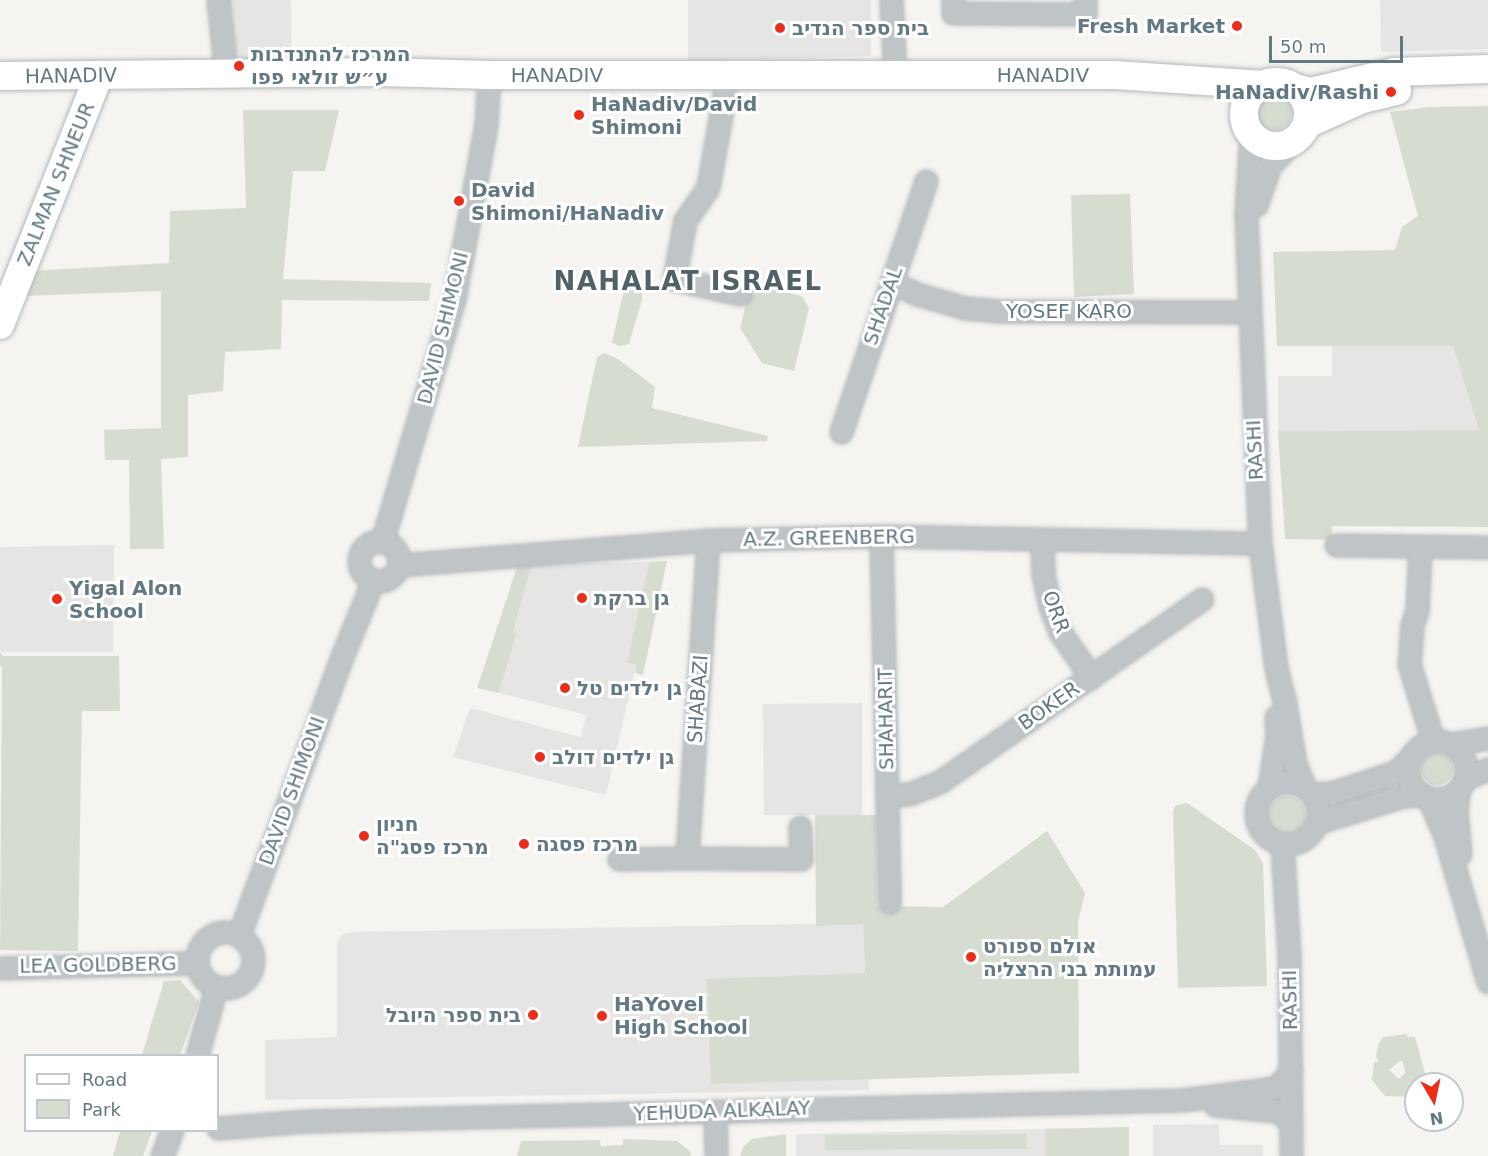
<!DOCTYPE html>
<html>
<head>
<meta charset="utf-8">
<style>
  body { margin:0 }
  #map { position:relative; width:1488px; height:1156px; overflow:hidden; background:#f5f4f0; font-family:"DejaVu Sans","Noto Sans Hebrew",sans-serif }
  div>[style] { position:absolute }
  [style*='--x'] { left:calc(var(--x)*1px); top:calc(var(--y)*1px); width:calc(var(--w)*1px); rotate:calc(var(--a)*1deg) }
  .built>* { inset:0; background:#e5e6e4 }
  .green>* { inset:0; background:#d7dcd1 }
  .round { border-radius:50% }
  .roads { filter:drop-shadow(0 0 2px #b2b9bc) drop-shadow(0 0 2px #b2b9bc) }
  .street>* { height:21px; margin:-10.5px; padding:0 10.5px; transform-origin:10.5px; border-radius:10.5px; background:#bfc5c7 }
  .street>.ring { margin:-10.5px; padding:0; box-sizing:content-box; background:none; border:21px solid #bfc5c7; border-radius:50% }
  .secondary>* { height:28px; margin:-14px; padding:0 14px; transform-origin:14px; border-radius:14px; background:#fff }
  .secondary>.ring { margin:-14px; padding:0; box-sizing:content-box; background:none; border:28px solid #fff; border-radius:50% }
  .dots>* { width:16px; height:16px; translate:-50% -50%; box-sizing:border-box; border:3px solid #fff; border-radius:50% }
  span { translate:-50% -50%; white-space:nowrap; text-align:center; line-height:1.15; -webkit-text-stroke:6px #fff; paint-order:stroke }
  .poi-label { font-size:20px; color:#627983; font-weight:700 }
  .right { translate:-100% -50%; text-align:right }
  .left { translate:0 -50%; text-align:left }
  .street-label { font-size:20px; color:#627983 }
  .district-label { font-size:26px; color:#506168; font-weight:700; letter-spacing:1.5px }
  .legend { position:absolute; left:24px; top:1054px; width:195px; height:78px; box-sizing:border-box; background:#fff; border:2px solid #c0c9cd; margin:0; padding:8px 10px; list-style:none; font-size:18px; color:#627983 }
  .legend li { display:flex; align-items:center; gap:12px; height:30px }
  .legend b { width:30px; border:2px solid #c0c9cd }
  .north { position:absolute; left:1404px; top:1072px; width:60px; height:60px; box-sizing:border-box; background:#fff; border:2px solid #c0c9cd; border-radius:50%; rotate:171deg; font-size:16px; font-weight:700; line-height:24px; text-align:center; color:#627983 }
  .north::after { content:''; display:block; margin:auto; width:21px; height:27px; background:#ec2d19; clip-path:polygon(50% 0,100% 100%,50% 72%,0 100%) }
  .scale { position:absolute; left:1269px; top:36px; width:134px; height:27px; box-sizing:border-box; border:3px solid #627983; border-top:0; padding-left:8px; font-size:18px; line-height:21px; white-space:nowrap; color:#627983; -webkit-text-stroke:4px #fff; paint-order:stroke }
</style>
</head>
<body>
<div id="map">
  <div class="built">
    <i style="clip-path:polygon(224px 0,291px 0,292px 77px,225px 77px)"></i>
    <i style="clip-path:polygon(688px 0,871px 0,871px 56px,688px 61px)"></i>
    <i style="clip-path:polygon(1380px 0,1488px 0,1488px 49px,1381px 52px)"></i>
    <i style="clip-path:polygon(1332px 346px,1453px 346px,1480px 431px,1278px 431px,1278px 376px,1332px 376px)"></i>
    <i style="clip-path:polygon(114px 545px,113px 652px,0 652px,0 547px)"></i>
    <i style="clip-path:polygon(649px 562px,627px 662px,636px 665px,606px 795px,453px 757px,470px 708px,581px 737px,586px 715px,499px 693px,517px 634px,513px 632px,532px 564px)"></i>
    <i style="clip-path:polygon(862px 703px,862px 815px,764px 815px,763px 704px)"></i>
    <i style="clip-path:polygon(863px 923px,869px 1090px,265px 1100px,265px 1040px,337px 1037px,337px 943px,342px 935px,352px 932px)"></i>
    <i style="clip-path:polygon(1219px 1124px,1220px 1145px,1263px 1145px,1263px 1156px,1153px 1156px,1153px 1125px)"></i>
    <i style="clip-path:polygon(1129px 1127px,1129px 1156px,796px 1156px,796px 1134px)"></i>
  </div>
  <div class="green">
    <i class="round" style="left:1258px;top:96px;width:34px;height:34px"></i>
    <i style="clip-path:polygon(1488px 106px,1488px 527px,1332px 526px,1332px 540px,1285px 539px,1278px 431px,1479px 430px,1453px 346px,1277px 346px,1273px 252px,1395px 250px,1402px 227px,1418px 216px,1390px 112px,1429px 107px)"></i>
    <i style="clip-path:polygon(243px 110px,339px 110px,325px 171px,293px 171px,283px 279px,431px 283px,429px 301px,282px 300px,281px 349px,225px 352px,223px 391px,188px 395px,188px 457px,161px 459px,164px 549px,130px 549px,129px 460px,105px 460px,104px 430px,161px 428px,161px 291px,21px 296px,29px 271px,169px 263px,170px 211px,246px 208px)"></i>
    <i style="clip-path:polygon(1130px 194px,1134px 294px,1074px 297px,1071px 195px)"></i>
    <i style="clip-path:polygon(628px 272px,642px 287px,642px 300px,629px 344px,620px 346px,612px 343px)"></i>
    <i style="clip-path:polygon(751px 284px,802px 296px,809px 308px,794px 371px,762px 363px,740px 328px)"></i>
    <i style="clip-path:polygon(604px 353px,618px 359px,655px 387px,652px 408px,768px 436px,767px 441px,578px 447px,597px 357px)"></i>
    <i style="clip-path:polygon(667px 561px,643px 675px,635px 673px,636px 665px,627px 662px,649px 562px)"></i>
    <i style="clip-path:polygon(518px 564px,532px 564px,513px 632px,517px 633px,499px 693px,477px 688px)"></i>
    <i style="clip-path:polygon(0 652px,3px 656px,119px 656px,120px 711px,82px 711px,78px 951px,0 950px,2px 667px,0 666px)"></i>
    <i class="round" style="left:1421px;top:753px;width:32px;height:32px"></i>
    <i style="clip-path:polygon(1386px 778px,1391px 794px,1341px 811px,1336px 795px)"></i>
    <i class="round" style="left:1268px;top:796px;width:38px;height:38px"></i>
    <i style="clip-path:polygon(1187px 803px,1255px 850px,1263px 863px,1267px 986px,1178px 988px,1173px 812px,1175px 806px)"></i>
    <i style="clip-path:polygon(815px 815px,876px 815px,877px 906px,943px 907px,1047px 831px,1085px 893px,1078px 922px,1079px 1073px,711px 1084px,707px 979px,865px 973px,863px 924px,816px 926px)"></i>
    <i style="clip-path:polygon(180px 980px,199px 1002px,180px 1055px,142px 1055px,164px 981px)"></i>
    <i style="clip-path:polygon(evenodd,1407px 1034px,1407px 1037px,1415px 1037px,1428px 1084px,1416px 1084px,1416px 1097px,1385px 1096px,1372px 1080px,1374px 1062px,1379px 1062px,1376px 1057px,1378px 1045px,1383px 1037px,1407px 1034px,1400px 1061px,1403px 1062px,1405px 1073px,1399px 1079px,1389px 1070px,1400px 1061px)"></i>
    <i style="clip-path:polygon(1129px 1127px,1129px 1156px,1045px 1156px,1045px 1129px)"></i>
    <i style="clip-path:polygon(120px 1131px,152px 1131px,143px 1156px,113px 1156px)"></i>
    <i style="clip-path:polygon(786px 1134px,786px 1156px,740px 1156px,743px 1147px,752px 1139px)"></i>
    <i style="clip-path:polygon(1027px 1134px,1027px 1149px,825px 1150px,825px 1135px)"></i>
    <i style="clip-path:polygon(623px 1139px,677px 1141px,689px 1150px,691px 1156px,517px 1156px,521px 1141px,600px 1140px,601px 1146px,623px 1145px)"></i>
  </div>
  <div class="roads">
    <div class="street">
      <i style="--x:218;--y:0;--w:73;--a:83.7"></i>
      <i style="--x:891;--y:0;--w:76;--a:87"></i>
      <i style="--x:953;--y:0;--w:13;--a:90"></i>
      <i style="--x:953;--y:13;--w:132;--a:0.4"></i>
      <i style="--x:1085;--y:14;--w:14;--a:-90"></i>
      <i style="--x:728;--y:74;--w:110;--a:100"></i>
      <i style="--x:709;--y:182;--w:7;--a:106"></i>
      <i style="--x:707;--y:189;--w:39;--a:125"></i>
      <i style="--x:685;--y:221;--w:59;--a:100.7"></i>
      <i style="--x:674;--y:279;--w:68;--a:12.8"></i>
      <i style="--x:1251;--y:134;--w:80;--a:93.6"></i>
      <i style="--x:1246;--y:214;--w:329;--a:87.6"></i>
      <i style="--x:1260;--y:543;--w:126;--a:82.7"></i>
      <i style="--x:1276;--y:668;--w:38;--a:76"></i>
      <i style="--x:1285;--y:705;--w:60;--a:80.4"></i>
      <i style="--x:1295;--y:764;--w:26;--a:67"></i>
      <i style="--x:1256;--y:205;--w:42;--a:-70.7"></i>
      <i style="--x:1270;--y:165;--w:34;--a:-45"></i>
      <i style="--x:891;--y:282;--w:29;--a:25"></i>
      <i style="--x:917;--y:294;--w:50;--a:16.3"></i>
      <i style="--x:965;--y:308;--w:32;--a:5"></i>
      <i style="--x:997;--y:311;--w:253;--a:0.2"></i>
      <i style="--x:841;--y:432;--w:265;--a:-71.3"></i>
      <i style="--x:881;--y:536;--w:366;--a:88.7"></i>
      <i style="--x:708;--y:540;--w:319;--a:93.8"></i>
      <i style="--x:687;--y:858;--w:114;--a:0.5"></i>
      <i style="--x:801;--y:859;--w:32;--a:-92"></i>
      <i class="ring" style="left:359px;top:541px;width:19px;height:19px"></i>
      <i style="--x:1042;--y:541;--w:34;--a:88"></i>
      <i style="--x:1043;--y:575;--w:32;--a:77"></i>
      <i style="--x:1050;--y:606;--w:28;--a:69"></i>
      <i style="--x:1060;--y:632;--w:55;--a:55.4"></i>
      <i style="--x:382;--y:542;--w:253;--a:-73.5"></i>
      <i style="--x:454;--y:299;--w:178;--a:-79.6"></i>
      <i style="--x:486;--y:124;--w:49;--a:-86.5"></i>
      <i style="--x:1336;--y:545;--w:152;--a:0.8"></i>
      <i style="--x:1420;--y:546;--w:65;--a:92.6"></i>
      <i style="--x:1417;--y:611;--w:15;--a:110"></i>
      <i style="--x:1412;--y:625;--w:39;--a:94"></i>
      <i style="--x:1409;--y:664;--w:81;--a:72.7"></i>
      <i style="--x:399;--y:565;--w:310;--a:-4.6"></i>
      <i style="--x:708;--y:540;--w:173;--a:-1.3"></i>
      <i style="--x:881;--y:536;--w:379;--a:1.1"></i>
      <i class="ring" style="left:1408px;top:741px;width:37px;height:37px"></i>
      <i style="--x:1450;--y:744;--w:38;--a:-9"></i>
      <i style="--x:1464;--y:779;--w:26;--a:-23"></i>
      <i class="ring" style="left:1256px;top:782px;width:41px;height:41px"></i>
      <i style="--x:1269;--y:788;--w:53;--a:-81.3"></i>
      <i style="--x:1277;--y:736;--w:19;--a:-93"></i>
      <i style="--x:1458;--y:790;--w:22;--a:95"></i>
      <i style="--x:1456;--y:812;--w:42;--a:84.6"></i>
      <i style="--x:1311;--y:794;--w:20;--a:-3"></i>
      <i style="--x:1331;--y:793;--w:68;--a:-17.9"></i>
      <i style="--x:1396;--y:772;--w:23;--a:-45"></i>
      <i style="--x:887;--y:797;--w:25;--a:-9"></i>
      <i style="--x:912;--y:793;--w:31;--a:-22"></i>
      <i style="--x:941;--y:781;--w:318;--a:-34.9"></i>
      <i style="--x:1428;--y:797;--w:43;--a:66.4"></i>
      <i style="--x:1445;--y:836;--w:152;--a:73.6"></i>
      <i style="--x:1316;--y:823;--w:91;--a:-17.2"></i>
      <i style="--x:1403;--y:796;--w:21;--a:-3"></i>
      <i style="--x:1282;--y:844;--w:111;--a:86.4"></i>
      <i style="--x:1289;--y:955;--w:201;--a:89.4"></i>
      <i style="--x:619;--y:859;--w:68;--a:-0.8"></i>
      <i class="ring" style="left:197px;top:932px;width:35px;height:35px"></i>
      <i style="--x:239;--y:935;--w:300;--a:-69.7"></i>
      <i style="--x:343;--y:654;--w:79;--a:-67.7"></i>
      <i style="--x:0;--y:968;--w:197;--a:-1.5"></i>
      <i style="--x:197;--y:1056;--w:72;--a:-74.6"></i>
      <i style="--x:1215;--y:1105;--w:62;--a:5.5"></i>
      <i style="--x:1277;--y:1111;--w:18;--a:38"></i>
      <i style="--x:715;--y:1111;--w:45;--a:88.7"></i>
      <i style="--x:218;--y:1128;--w:89;--a:-4.5"></i>
      <i style="--x:307;--y:1121;--w:875;--a:-1.37"></i>
      <i style="--x:1182;--y:1100;--w:87;--a:-7.3"></i>
      <i style="--x:1268;--y:1089;--w:10;--a:-17"></i>
      <i style="--x:1278;--y:1086;--w:21;--a:-51"></i>
      <i style="--x:162;--y:1156;--w:28;--a:-69"></i>
    </div>
    <div class="secondary">
      <i style="--x:0;--y:76;--w:382;--a:-0.6"></i>
      <i style="--x:382;--y:72;--w:107;--a:1.6"></i>
      <i style="--x:489;--y:75;--w:626;--a:0"></i>
      <i style="--x:1115;--y:75;--w:149;--a:3.8"></i>
      <i class="ring" style="left:1244px;top:82px;width:36px;height:36px"></i>
      <i style="--x:1295;--y:88;--w:16;--a:15"></i>
      <i style="--x:1310;--y:92;--w:86;--a:-13.4"></i>
      <i style="--x:1394;--y:72;--w:94;--a:-1.8"></i>
      <i style="--x:1307;--y:124;--w:60;--a:-24.4"></i>
      <i style="--x:1362;--y:99;--w:36;--a:-13"></i>
      <i style="--x:0;--y:325;--w:269;--a:-68.4"></i>
    </div>
  </div>
  <div class="dots">
    <i style="left:1237px;top:26px;background:#ec2d19"></i>
    <i style="left:780px;top:28px;background:#ec2d19"></i>
    <i style="left:239px;top:66px;background:#ec2d19"></i>
    <i style="left:1391px;top:92px;background:#ec2d19"></i>
    <i style="left:579px;top:115px;background:#ec2d19"></i>
    <i style="left:459px;top:201px;background:#ec2d19"></i>
    <i style="left:582px;top:598px;background:#ec2d19"></i>
    <i style="left:57px;top:599px;background:#ec2d19"></i>
    <i style="left:565px;top:688px;background:#ec2d19"></i>
    <i style="left:540px;top:757px;background:#ec2d19"></i>
    <i style="left:364px;top:836px;background:#ec2d19"></i>
    <i style="left:524px;top:844px;background:#ec2d19"></i>
    <i style="left:971px;top:957px;background:#ec2d19"></i>
    <i style="left:533px;top:1015px;background:#ec2d19"></i>
    <i style="left:602px;top:1016px;background:#ec2d19"></i>
  </div>
  <div class="poi-label">
    <span class="right" style="left:1225px;top:26px">Fresh Market</span>
    <span class="left" style="left:792px;top:28px">בית ספר הנדיב</span>
    <span class="left" style="left:251px;top:66px">המרכז להתנדבות<br>ע״ש זולאי פפו</span>
    <span class="right" style="left:1379px;top:92px">HaNadiv/Rashi</span>
    <span class="left" style="left:591px;top:116px">HaNadiv/David<br>Shimoni</span>
    <span class="left" style="left:471px;top:202px">David<br>Shimoni/HaNadiv</span>
    <span class="left" style="left:69px;top:600px">Yigal Alon<br>School</span>
    <span class="left" style="left:594px;top:598px">גן ברקת</span>
    <span class="left" style="left:577px;top:688px">גן ילדים טל</span>
    <span class="left" style="left:552px;top:757px">גן ילדים דולב</span>
    <span class="left" style="left:376px;top:836px">חניון<br>מרכז פסג"ה</span>
    <span class="left" style="left:536px;top:844px">מרכז פסגה</span>
    <span class="left" style="left:983px;top:958px">אולם ספורט<br>עמותת בני הרצליה</span>
    <span class="left" style="left:614px;top:1016px">HaYovel<br>High School</span>
    <span class="right" style="left:521px;top:1015px">בית ספר היובל</span>
  </div>
  <div class="street-label">
    <span style="left:557px;top:75px">HANADIV</span>
    <span style="left:1043px;top:75px">HANADIV</span>
    <span style="left:71px;top:76px;rotate:-1deg">HANADIV</span>
    <span style="left:56px;top:184px;rotate:-68deg">ZALMAN SHNEUR</span>
    <span style="left:883px;top:306px;rotate:-71deg">SHADAL</span>
    <span style="left:1069px;top:311px">YOSEF KARO</span>
    <span style="left:443px;top:328px;rotate:-76deg">DAVID SHIMONI</span>
    <span style="left:1255px;top:450px;rotate:-93deg">RASHI</span>
    <span style="left:829px;top:538px;rotate:-1deg">A.Z. GREENBERG</span>
    <span style="left:1056px;top:612px;rotate:70deg">ORR</span>
    <span style="left:698px;top:699px;rotate:-86deg">SHABAZI</span>
    <span style="left:1049px;top:706px;rotate:-35deg">BOKER</span>
    <span style="left:886px;top:719px;rotate:-91deg">SHAHARIT</span>
    <span style="left:292px;top:791px;rotate:-70deg">DAVID SHIMONI</span>
    <span style="left:98px;top:965px;rotate:-1deg">LEA GOLDBERG</span>
    <span style="left:1290px;top:1000px;rotate:-91deg">RASHI</span>
    <span style="left:722px;top:1111px;rotate:-2deg">YEHUDA ALKALAY</span>
  </div>
  <div class="district-label">
    <span style="left:688px;top:282px">NAHALAT ISRAEL</span>
  </div>
  <ul class="legend">
  <li><b style="height:8px;background:#fff"></b>Road</li>
  <li><b style="height:16px;background:#d7dcd1"></b>Park</li>
  </ul>
  <div class="north">N</div>
  <div class="scale">50 m</div>
</div>
</body>
</html>
